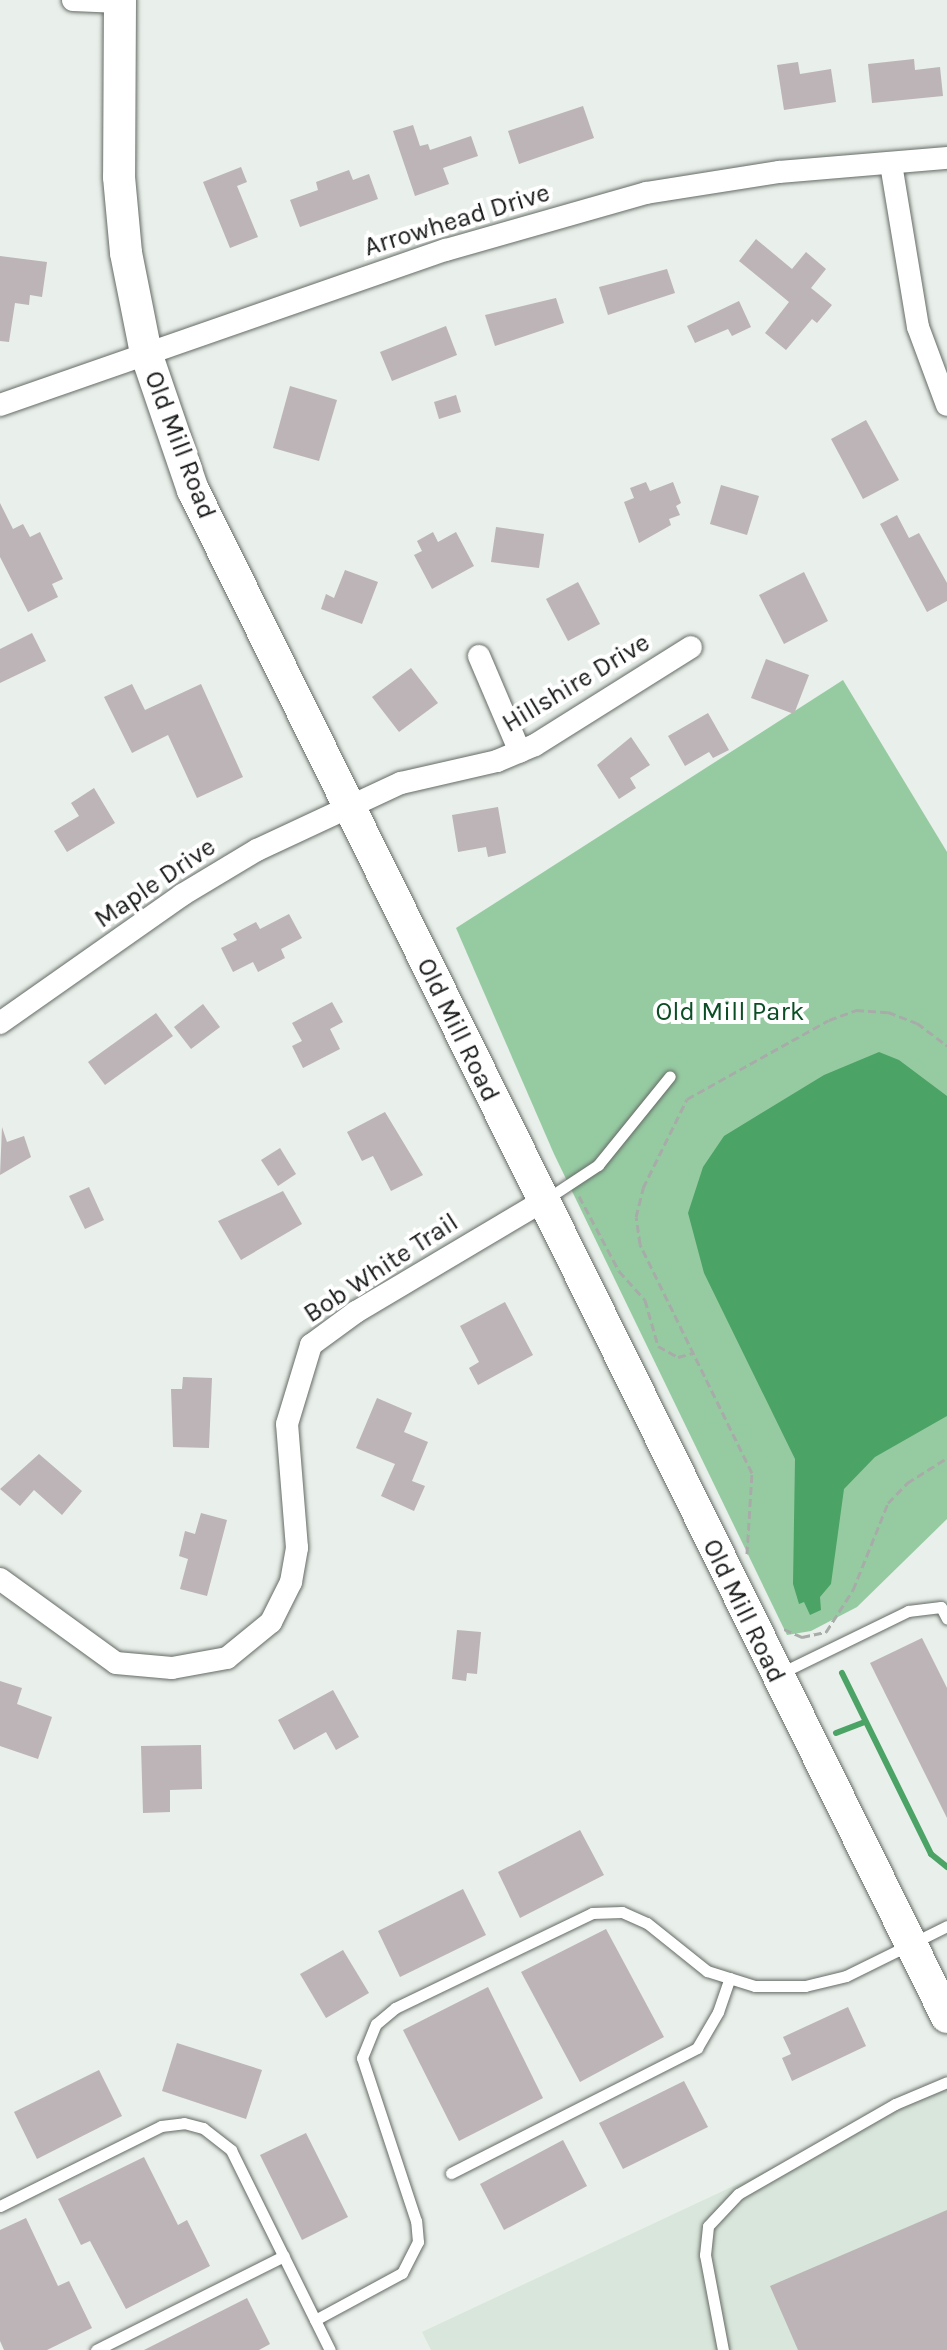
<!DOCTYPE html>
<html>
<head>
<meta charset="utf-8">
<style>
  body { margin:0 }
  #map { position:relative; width:947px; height:2350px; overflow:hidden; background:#e9efea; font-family:Karla,sans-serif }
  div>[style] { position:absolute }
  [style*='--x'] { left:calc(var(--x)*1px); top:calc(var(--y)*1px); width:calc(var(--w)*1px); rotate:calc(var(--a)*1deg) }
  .built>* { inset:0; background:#d9e6db }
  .green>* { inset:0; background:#96cba2 }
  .water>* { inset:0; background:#4ca366 }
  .stream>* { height:6px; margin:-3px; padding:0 3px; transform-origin:3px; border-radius:3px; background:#4ca366 }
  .building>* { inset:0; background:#bcb4b6 }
  .path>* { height:3px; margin-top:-1.5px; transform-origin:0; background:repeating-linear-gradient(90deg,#a7aca8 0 8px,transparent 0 12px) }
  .roads { filter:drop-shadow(0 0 2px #656b66) drop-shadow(0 0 2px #656b66) }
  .lane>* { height:11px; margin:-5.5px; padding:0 5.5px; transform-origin:5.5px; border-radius:5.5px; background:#fff }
  .street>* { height:22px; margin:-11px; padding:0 11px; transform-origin:11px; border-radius:11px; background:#fff }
  .secondary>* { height:32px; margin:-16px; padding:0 16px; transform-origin:16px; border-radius:16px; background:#fff }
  span { translate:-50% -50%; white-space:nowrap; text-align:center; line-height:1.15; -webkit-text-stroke:8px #fff; paint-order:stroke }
  .street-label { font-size:26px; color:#1a1c1b }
  .park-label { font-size:26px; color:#0b4e25 }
</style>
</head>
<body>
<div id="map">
  <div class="built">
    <i style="clip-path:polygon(947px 2086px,947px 2350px,431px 2350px,422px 2332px)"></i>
  </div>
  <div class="green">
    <i style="clip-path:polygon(843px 680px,947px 852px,947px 1519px,857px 1607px,811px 1631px,787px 1635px,554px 1154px,456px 928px)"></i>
  </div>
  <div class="water">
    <i style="clip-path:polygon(879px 1052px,899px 1060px,947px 1096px,947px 1416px,875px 1457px,844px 1489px,831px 1584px,820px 1597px,821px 1610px,810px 1615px,804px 1602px,799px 1604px,793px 1584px,795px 1459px,704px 1273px,688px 1213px,703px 1167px,724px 1136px,824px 1075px)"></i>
  </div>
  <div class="stream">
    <i style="--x:842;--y:1673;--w:202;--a:63.8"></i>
    <i style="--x:931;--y:1854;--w:21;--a:39"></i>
    <i style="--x:836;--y:1733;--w:30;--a:-21"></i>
  </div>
  <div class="building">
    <i style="clip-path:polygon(914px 59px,915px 70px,940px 67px,943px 96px,872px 103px,868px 64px)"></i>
    <i style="clip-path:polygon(798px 62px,800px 74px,831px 69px,836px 102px,784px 110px,777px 65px)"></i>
    <i style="clip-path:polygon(583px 106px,594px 138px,519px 164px,508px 131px)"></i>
    <i style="clip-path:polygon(413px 125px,420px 146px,428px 144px,430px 150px,471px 136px,478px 156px,443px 168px,449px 184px,415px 196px,393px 131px)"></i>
    <i style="clip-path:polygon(241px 167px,247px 182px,237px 186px,258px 237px,230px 248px,203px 182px)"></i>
    <i style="clip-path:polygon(349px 170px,353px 180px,369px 174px,378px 199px,300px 227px,290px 200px,318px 190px,316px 182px)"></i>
    <i style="clip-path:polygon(756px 239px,792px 269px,806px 252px,826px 269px,811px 288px,832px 305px,817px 323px,812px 319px,786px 350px,765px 333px,789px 302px,739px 261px)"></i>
    <i style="clip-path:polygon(0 256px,47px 262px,42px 297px,30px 295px,29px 305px,15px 303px,9px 342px,0 341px)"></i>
    <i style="clip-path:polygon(667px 269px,675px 293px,608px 315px,599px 287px)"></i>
    <i style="clip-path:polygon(556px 298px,564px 323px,495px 346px,485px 315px)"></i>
    <i style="clip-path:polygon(739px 301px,751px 327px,732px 336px,728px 329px,695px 343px,687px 326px)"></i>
    <i style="clip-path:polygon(446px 326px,457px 355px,392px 381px,380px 352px)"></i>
    <i style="clip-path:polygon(290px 386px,337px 400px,319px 461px,273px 448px)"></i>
    <i style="clip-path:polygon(456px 395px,461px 412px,439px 419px,434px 402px)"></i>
    <i style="clip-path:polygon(866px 420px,899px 480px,863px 499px,831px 439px)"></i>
    <i style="clip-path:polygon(646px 482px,650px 491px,673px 482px,681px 503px,676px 506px,680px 515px,669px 519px,671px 525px,639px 543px,624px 502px,634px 498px,630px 488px)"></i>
    <i style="clip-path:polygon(721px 485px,759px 496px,747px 535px,710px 524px)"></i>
    <i style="clip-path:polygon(0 503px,13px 529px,23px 524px,30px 537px,40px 532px,63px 579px,52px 584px,58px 597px,28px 612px,0 557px)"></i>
    <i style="clip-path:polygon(897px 515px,909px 538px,919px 533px,947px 583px,947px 601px,927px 612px,880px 524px)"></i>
    <i style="clip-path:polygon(496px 527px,544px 534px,539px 568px,491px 562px)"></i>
    <i style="clip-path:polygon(433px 532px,438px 542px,456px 532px,474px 566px,432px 589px,414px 555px,422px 551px,417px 541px)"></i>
    <i style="clip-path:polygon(345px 570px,378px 582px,362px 624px,321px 609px,326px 594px,334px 598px)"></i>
    <i style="clip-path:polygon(804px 572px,828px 621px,784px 644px,759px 595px)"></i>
    <i style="clip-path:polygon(578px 582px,600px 624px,568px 641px,546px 599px)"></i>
    <i style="clip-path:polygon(32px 633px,46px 661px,0 683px,0 649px)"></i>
    <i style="clip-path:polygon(766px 659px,809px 675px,794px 714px,751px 698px)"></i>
    <i style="clip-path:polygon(411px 668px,438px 703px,399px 732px,372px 697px)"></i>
    <i style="clip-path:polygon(132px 684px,145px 710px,201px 684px,243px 777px,197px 798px,168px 735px,132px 753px,104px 697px)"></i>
    <i style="clip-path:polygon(708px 713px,729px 750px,713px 758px,709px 752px,685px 766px,668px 736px)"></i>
    <i style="clip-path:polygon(631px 737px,650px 765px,630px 778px,636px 788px,619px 799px,597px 765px)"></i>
    <i style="clip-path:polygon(94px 788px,115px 823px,67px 852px,54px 831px,79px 816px,71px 803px)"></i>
    <i style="clip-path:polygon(498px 807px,506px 853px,488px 857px,486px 847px,458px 852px,452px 815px)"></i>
    <i style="clip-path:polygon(289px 914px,302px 938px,281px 949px,285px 958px,258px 972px,253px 962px,233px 972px,221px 948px,237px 940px,233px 934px,256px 922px,260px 929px)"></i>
    <i style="clip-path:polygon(332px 1002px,343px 1022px,330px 1029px,340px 1049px,303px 1068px,292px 1046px,302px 1041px,292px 1023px)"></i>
    <i style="clip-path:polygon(203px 1004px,220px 1027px,191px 1049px,174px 1027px)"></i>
    <i style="clip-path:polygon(156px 1013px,173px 1036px,105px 1085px,88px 1062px)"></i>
    <i style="clip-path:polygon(385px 1112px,423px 1175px,391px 1191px,373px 1156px,362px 1161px,347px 1132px)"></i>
    <i style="clip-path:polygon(2px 1127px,7px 1142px,24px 1136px,31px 1157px,0 1175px)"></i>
    <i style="clip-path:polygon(280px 1148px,296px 1174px,278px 1186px,261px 1160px)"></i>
    <i style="clip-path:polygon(89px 1187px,104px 1220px,85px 1229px,69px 1196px)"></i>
    <i style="clip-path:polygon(283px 1191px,302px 1224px,241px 1260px,218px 1221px)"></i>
    <i style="clip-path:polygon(505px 1302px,533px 1355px,478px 1385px,469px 1368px,479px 1362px,460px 1326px)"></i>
    <i style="clip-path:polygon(183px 1377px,212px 1378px,209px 1448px,173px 1447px,171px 1389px,182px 1389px)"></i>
    <i style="clip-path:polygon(377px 1398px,412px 1413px,404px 1432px,428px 1442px,412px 1481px,425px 1486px,414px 1511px,381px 1496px,395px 1464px,356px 1448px)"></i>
    <i style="clip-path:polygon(39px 1454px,82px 1491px,62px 1515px,34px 1490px,20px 1506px,0 1489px)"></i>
    <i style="clip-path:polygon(201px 1513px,227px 1520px,207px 1596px,180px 1589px,188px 1559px,179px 1556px,185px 1531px,195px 1534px)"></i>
    <i style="clip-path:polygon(457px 1630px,481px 1632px,477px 1674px,467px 1673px,466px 1681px,452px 1679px)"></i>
    <i style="clip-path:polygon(922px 1638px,947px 1688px,947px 1818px,870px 1663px)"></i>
    <i style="clip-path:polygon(0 1681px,22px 1688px,17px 1704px,52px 1717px,38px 1759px,0 1746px)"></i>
    <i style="clip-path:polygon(333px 1690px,359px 1737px,336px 1750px,326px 1732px,294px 1750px,278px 1720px)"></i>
    <i style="clip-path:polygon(201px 1745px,202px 1789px,170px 1790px,170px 1812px,143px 1813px,141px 1746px)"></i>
    <i style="clip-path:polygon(580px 1830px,604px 1875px,520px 1918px,498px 1872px)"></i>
    <i style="clip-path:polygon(463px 1889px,486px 1935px,400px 1977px,378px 1931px)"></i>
    <i style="clip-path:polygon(606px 1929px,664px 2037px,580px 2082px,521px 1972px)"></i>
    <i style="clip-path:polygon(343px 1950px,369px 1993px,326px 2018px,300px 1974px)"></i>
    <i style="clip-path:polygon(488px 1987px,543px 2098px,459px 2141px,403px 2030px)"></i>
    <i style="clip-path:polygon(848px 2007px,866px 2046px,792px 2081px,782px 2058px,791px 2054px,783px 2037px)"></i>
    <i style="clip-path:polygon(177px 2043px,262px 2070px,246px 2119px,162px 2091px)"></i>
    <i style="clip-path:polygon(99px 2070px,122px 2116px,37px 2159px,14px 2112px)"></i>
    <i style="clip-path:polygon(684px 2081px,708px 2127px,623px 2169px,599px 2123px)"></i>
    <i style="clip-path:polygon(306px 2133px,348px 2217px,302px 2240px,260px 2155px)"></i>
    <i style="clip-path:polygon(563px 2140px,587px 2186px,504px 2230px,480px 2184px)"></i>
    <i style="clip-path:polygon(144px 2157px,178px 2225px,187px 2220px,210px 2266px,126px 2309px,90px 2241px,81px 2245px,58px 2199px)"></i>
    <i style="clip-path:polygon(947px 2210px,947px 2350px,798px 2350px,770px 2286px)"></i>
    <i style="clip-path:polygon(26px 2218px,58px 2286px,69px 2281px,92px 2328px,47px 2350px,4px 2350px,0 2341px,0 2230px)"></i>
    <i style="clip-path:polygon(247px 2298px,270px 2344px,259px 2350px,144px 2350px)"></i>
  </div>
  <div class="path">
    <i style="--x:579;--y:1196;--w:85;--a:61.9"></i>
    <i style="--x:619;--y:1271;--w:39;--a:48"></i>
    <i style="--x:645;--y:1300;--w:48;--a:74.2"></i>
    <i style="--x:658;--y:1346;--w:23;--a:29"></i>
    <i style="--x:678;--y:1357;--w:16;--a:-15"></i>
    <i style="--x:747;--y:1554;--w:81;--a:-86.5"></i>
    <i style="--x:752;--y:1473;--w:255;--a:-116.1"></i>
    <i style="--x:640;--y:1244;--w:27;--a:-98"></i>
    <i style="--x:636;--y:1217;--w:30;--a:-76"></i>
    <i style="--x:643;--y:1188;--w:99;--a:-63.7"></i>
    <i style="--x:687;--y:1099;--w:162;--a:-29.1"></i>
    <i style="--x:829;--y:1020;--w:29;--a:-20"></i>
    <i style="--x:856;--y:1010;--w:32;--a:4"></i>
    <i style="--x:888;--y:1012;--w:31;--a:21"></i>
    <i style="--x:917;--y:1023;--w:38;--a:37"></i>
    <i style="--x:784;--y:1629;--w:20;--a:24"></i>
    <i style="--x:802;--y:1637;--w:25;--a:-12"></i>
    <i style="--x:826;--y:1632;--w:50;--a:-57.3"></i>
    <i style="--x:853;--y:1590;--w:94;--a:-68.1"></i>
    <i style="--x:888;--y:1503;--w:28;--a:-46"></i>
    <i style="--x:907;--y:1483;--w:47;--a:-32"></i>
  </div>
  <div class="roads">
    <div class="lane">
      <i style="--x:545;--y:1200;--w:64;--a:-33.4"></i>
      <i style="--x:598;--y:1165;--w:114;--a:-51"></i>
      <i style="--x:779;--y:1674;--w:144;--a:-26"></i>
      <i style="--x:908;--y:1611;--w:33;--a:-7"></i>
      <i style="--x:941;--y:1607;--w:13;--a:63"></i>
      <i style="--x:451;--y:2173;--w:276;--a:-26.9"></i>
      <i style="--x:697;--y:2048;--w:42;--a:-59.7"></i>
      <i style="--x:718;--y:2012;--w:36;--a:-71"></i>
      <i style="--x:0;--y:2206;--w:180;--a:-26.4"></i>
      <i style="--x:161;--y:2126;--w:23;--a:-7"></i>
      <i style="--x:184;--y:2123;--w:20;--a:15"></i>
      <i style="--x:203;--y:2128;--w:36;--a:38"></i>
      <i style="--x:231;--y:2150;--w:223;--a:63.7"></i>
      <i style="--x:315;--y:2320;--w:99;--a:-28.4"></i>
      <i style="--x:402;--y:2273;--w:35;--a:-63"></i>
      <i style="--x:418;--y:2242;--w:21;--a:-95"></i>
      <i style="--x:416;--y:2221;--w:172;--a:-108.3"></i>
      <i style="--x:362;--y:2058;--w:37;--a:-68"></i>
      <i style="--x:376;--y:2024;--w:25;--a:-40"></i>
      <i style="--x:395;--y:2008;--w:219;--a:-25.7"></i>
      <i style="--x:592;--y:1913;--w:30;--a:-2"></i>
      <i style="--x:622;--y:1912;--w:27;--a:24"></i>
      <i style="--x:647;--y:1923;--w:77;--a:38.7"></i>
      <i style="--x:707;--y:1971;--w:50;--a:17.4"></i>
      <i style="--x:755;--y:1986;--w:50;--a:0"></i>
      <i style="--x:805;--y:1986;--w:42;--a:-13.7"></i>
      <i style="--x:846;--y:1976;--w:113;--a:-26.3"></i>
      <i style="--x:96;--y:2350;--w:210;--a:-26.6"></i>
      <i style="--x:723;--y:2350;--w:97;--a:-100.7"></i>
      <i style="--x:705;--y:2255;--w:29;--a:-84"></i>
      <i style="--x:708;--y:2226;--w:44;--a:-46.8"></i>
      <i style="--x:738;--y:2194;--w:181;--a:-29.8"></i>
      <i style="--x:895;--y:2104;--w:56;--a:-22.9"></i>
    </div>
    <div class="street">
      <i style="--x:73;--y:0;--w:47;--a:2.4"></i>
      <i style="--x:891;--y:164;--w:165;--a:80.6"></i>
      <i style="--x:918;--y:327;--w:83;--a:69.6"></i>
      <i style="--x:0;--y:405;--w:472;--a:-19.2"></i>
      <i style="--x:446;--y:250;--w:208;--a:-15.9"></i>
      <i style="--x:646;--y:193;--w:135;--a:-9"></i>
      <i style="--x:779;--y:172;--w:169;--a:-4.8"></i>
      <i style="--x:479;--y:656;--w:104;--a:66.9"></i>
      <i style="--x:0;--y:1023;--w:223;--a:-35.1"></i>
      <i style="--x:182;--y:895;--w:87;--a:-31"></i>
      <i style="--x:257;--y:850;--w:159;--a:-25"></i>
      <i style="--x:401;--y:783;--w:98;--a:-12.9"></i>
      <i style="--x:497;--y:761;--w:41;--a:-22.8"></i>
      <i style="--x:535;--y:745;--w:184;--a:-32.1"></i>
      <i style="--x:0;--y:1579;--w:143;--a:35.9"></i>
      <i style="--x:116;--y:1663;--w:56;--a:5.1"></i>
      <i style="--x:172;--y:1668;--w:56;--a:-10.3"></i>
      <i style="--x:227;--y:1658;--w:57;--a:-39.3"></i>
      <i style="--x:271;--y:1622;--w:45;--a:-63.4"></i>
      <i style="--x:291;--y:1582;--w:35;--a:-80"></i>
      <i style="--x:297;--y:1548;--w:124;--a:-94.6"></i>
      <i style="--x:287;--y:1424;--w:83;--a:-73.1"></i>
      <i style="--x:311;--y:1345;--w:56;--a:-36.3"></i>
      <i style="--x:356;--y:1312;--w:215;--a:-30.7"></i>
    </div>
    <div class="secondary">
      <i style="--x:120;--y:0;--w:177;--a:90.3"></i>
      <i style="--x:119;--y:177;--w:76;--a:84.7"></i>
      <i style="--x:126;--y:253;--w:102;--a:78.7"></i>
      <i style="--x:146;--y:353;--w:145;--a:71.1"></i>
      <i style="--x:193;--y:490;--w:1703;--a:63.72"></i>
    </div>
  </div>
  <div class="street-label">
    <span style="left:457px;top:220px;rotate:-17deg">Arrowhead Drive</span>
    <span style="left:180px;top:445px;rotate:69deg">Old Mill Road</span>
    <span style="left:576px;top:683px;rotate:-31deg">Hillshire Drive</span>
    <span style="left:155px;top:883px;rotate:-34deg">Maple Drive</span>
    <span style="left:458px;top:1030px;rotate:64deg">Old Mill Road</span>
    <span style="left:381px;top:1268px;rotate:-33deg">Bob White Trail</span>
    <span style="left:744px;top:1611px;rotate:64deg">Old Mill Road</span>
  </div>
  <div class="park-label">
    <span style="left:730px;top:1012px">Old Mill Park</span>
  </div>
</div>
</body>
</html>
